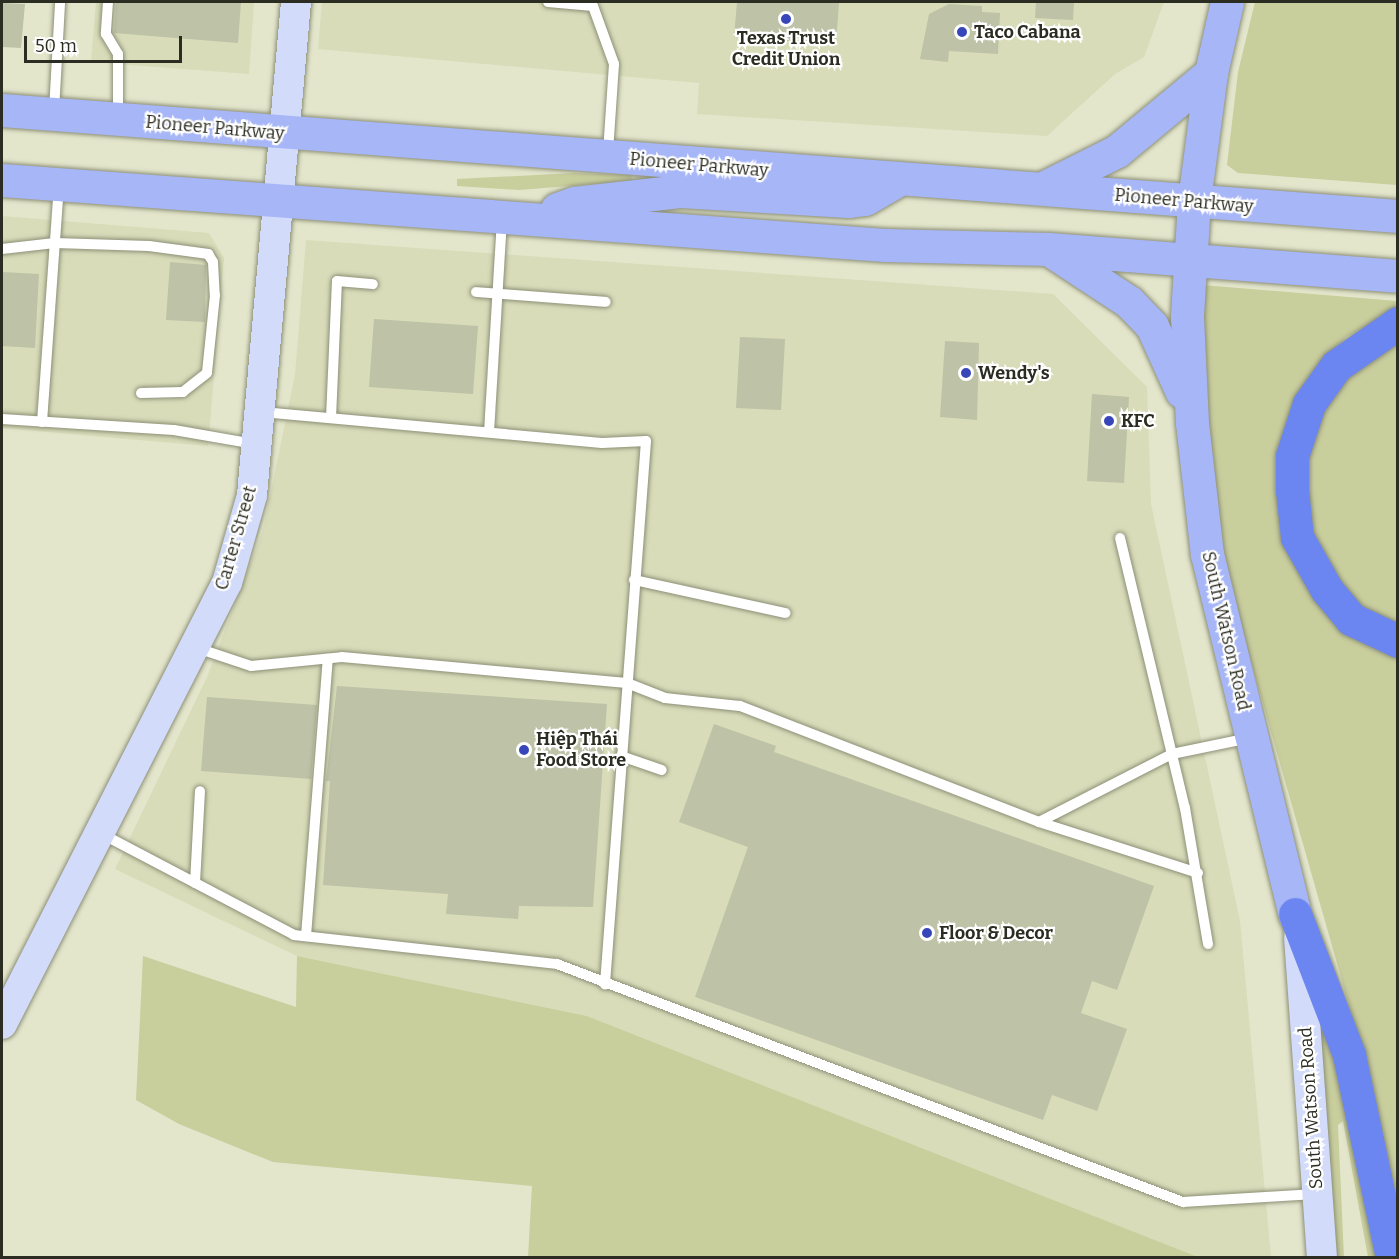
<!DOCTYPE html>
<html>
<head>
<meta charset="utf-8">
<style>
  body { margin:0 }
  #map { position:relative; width:1399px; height:1259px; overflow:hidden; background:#e3e6cb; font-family:Bitter,serif }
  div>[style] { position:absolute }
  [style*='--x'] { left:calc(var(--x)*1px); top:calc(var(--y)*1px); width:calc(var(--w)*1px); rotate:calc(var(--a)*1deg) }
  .built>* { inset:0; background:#d8dcb9 }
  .green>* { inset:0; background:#c9ce9d }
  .building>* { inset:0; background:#bec2a7 }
  .roads { filter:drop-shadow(0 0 2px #8d9077) drop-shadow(0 0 2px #8d9077) }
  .lane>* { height:10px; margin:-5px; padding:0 5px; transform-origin:5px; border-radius:5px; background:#fff }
  .secondary>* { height:30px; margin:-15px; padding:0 15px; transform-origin:15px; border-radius:15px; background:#d3dbfb }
  .primary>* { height:33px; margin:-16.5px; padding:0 16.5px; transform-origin:16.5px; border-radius:16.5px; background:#a7b6f7 }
  .highway>* { height:33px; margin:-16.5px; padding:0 16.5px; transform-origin:16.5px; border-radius:16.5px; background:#6c86f1 }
  .dots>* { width:16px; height:16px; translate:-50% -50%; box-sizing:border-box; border:3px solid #fff; border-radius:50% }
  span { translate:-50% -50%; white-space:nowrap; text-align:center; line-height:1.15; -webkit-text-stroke:4.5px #fff; paint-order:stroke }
  .poi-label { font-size:18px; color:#2c2d22; font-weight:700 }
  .left { translate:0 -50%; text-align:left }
  .street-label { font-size:18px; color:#2c2d22 }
  .frame { position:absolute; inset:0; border:3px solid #2c2d22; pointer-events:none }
  .scale { position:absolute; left:24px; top:36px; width:158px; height:27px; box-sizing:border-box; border:3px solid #2c2d22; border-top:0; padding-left:8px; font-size:18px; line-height:21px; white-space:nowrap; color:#2c2d22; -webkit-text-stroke:4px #fff; paint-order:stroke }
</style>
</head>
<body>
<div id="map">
  <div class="built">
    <i style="clip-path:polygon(96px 2px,254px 2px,249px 74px,91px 62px)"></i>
    <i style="clip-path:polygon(322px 2px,1164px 2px,1144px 57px,1115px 74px,1047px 136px,697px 114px,699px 83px,318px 49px)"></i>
    <i style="clip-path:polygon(2px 216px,209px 233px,224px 258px,208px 446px,2px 428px)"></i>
    <i style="clip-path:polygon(306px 240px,1053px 294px,1147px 387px,1151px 504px,1240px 921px,1271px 1257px,1198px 1257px,587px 1016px,297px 956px,115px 869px,207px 677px,263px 530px,295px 375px)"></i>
  </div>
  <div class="green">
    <i style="clip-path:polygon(1255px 2px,1397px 2px,1397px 185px,1238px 173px,1227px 165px,1238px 72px)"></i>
    <i style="clip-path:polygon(574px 173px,631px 175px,632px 181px,519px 190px,457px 186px,457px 179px)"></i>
    <i style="clip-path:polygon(1202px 285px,1397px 301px,1397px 309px,1346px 337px,1324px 359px,1279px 511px,1397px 650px,1397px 1241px,1356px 1030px,1228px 581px,1204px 398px)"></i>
    <i style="clip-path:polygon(1397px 332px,1397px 626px,1356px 602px,1337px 583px,1307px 529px,1309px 427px,1356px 356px)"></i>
    <i style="clip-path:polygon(143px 956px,296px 1007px,297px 956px,587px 1016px,1198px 1257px,528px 1257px,532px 1186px,273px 1162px,179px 1124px,136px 1100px)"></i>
    <i style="clip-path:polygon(1315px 989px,1321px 989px,1378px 1257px,1368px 1257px,1343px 1121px,1338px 1125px,1344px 1257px,1336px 1257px)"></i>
  </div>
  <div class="building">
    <i style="clip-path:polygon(116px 2px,241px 2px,238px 43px,114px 33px)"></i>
    <i style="clip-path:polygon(737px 2px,839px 2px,836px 44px,734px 37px)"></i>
    <i style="clip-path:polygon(1036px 2px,1074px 2px,1073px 20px,1035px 18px)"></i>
    <i style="clip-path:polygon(2px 3px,25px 4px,21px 48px,2px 47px)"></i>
    <i style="clip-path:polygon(949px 4px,982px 6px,982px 12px,1000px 13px,998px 54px,949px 51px,948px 62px,920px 59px,929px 14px)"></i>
    <i style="clip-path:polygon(170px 262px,206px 265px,205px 322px,166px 320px)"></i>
    <i style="clip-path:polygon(2px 272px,39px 274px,35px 348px,2px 346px)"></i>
    <i style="clip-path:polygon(374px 319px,478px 326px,473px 394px,369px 387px)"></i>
    <i style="clip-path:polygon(740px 337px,785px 339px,781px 410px,736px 408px)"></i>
    <i style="clip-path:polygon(945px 341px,979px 343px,977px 420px,940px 417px)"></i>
    <i style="clip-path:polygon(1092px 394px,1129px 397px,1124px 483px,1087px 481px)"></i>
    <i style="clip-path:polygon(337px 686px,607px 704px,593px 907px,519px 906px,518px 919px,446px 914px,448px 894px,323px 885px,330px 781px,326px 781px)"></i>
    <i style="clip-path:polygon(207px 697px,317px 705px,311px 779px,201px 771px)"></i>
    <i style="clip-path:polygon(714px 724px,776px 746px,774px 752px,1154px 886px,1117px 990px,1092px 981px,1081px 1013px,1127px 1029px,1097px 1111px,1052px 1095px,1043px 1120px,695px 997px,748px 847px,679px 822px)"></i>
  </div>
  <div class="roads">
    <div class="lane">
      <i style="--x:108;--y:2;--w:32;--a:94"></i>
      <i style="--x:106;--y:34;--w:23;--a:59"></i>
      <i style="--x:118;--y:54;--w:63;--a:90"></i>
      <i style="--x:548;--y:2;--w:45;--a:5.1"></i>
      <i style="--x:593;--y:6;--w:62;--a:70.1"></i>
      <i style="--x:614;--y:64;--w:87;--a:93.9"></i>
      <i style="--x:54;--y:111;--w:109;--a:-86.8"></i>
      <i style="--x:2;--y:249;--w:53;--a:-6.5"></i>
      <i style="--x:55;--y:243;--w:94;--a:1.8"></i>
      <i style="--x:149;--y:246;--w:60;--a:7.7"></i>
      <i style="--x:208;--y:254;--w:9;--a:58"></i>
      <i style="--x:213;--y:262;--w:33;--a:87"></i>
      <i style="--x:215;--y:295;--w:78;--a:95.9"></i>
      <i style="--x:207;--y:373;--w:31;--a:142"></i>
      <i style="--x:183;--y:392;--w:42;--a:178.6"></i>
      <i style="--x:476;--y:292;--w:130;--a:4.4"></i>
      <i style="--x:262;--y:412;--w:341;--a:5.2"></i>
      <i style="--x:602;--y:443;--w:44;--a:-2.6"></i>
      <i style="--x:646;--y:441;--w:545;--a:94.32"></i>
      <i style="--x:331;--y:418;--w:137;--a:-87.5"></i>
      <i style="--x:337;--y:281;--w:36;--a:5"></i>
      <i style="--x:2;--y:419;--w:172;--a:3.7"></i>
      <i style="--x:174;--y:430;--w:81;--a:9.9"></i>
      <i style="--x:42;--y:422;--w:236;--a:-85.9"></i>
      <i style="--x:489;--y:432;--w:211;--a:-86.5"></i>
      <i style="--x:1120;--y:538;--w:278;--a:76.5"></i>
      <i style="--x:1185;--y:808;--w:138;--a:80.4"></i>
      <i style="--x:634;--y:580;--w:155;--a:12.3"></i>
      <i style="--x:197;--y:648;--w:57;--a:18.4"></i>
      <i style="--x:251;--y:666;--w:91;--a:-5.6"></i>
      <i style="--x:342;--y:657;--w:286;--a:5.2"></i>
      <i style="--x:627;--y:683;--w:41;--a:21.5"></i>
      <i style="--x:665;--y:698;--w:75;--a:6.1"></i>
      <i style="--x:740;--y:706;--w:321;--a:21.2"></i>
      <i style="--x:1039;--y:822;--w:167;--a:17.8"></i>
      <i style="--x:621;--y:756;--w:43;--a:18.9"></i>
      <i style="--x:1039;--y:822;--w:149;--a:-27.1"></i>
      <i style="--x:1172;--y:754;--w:79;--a:-11.7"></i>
      <i style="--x:102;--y:834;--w:217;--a:27.7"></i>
      <i style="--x:294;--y:935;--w:265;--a:6.3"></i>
      <i style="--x:557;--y:964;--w:670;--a:20.82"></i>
      <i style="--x:1183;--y:1202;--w:132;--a:-3.5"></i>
      <i style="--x:195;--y:883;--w:92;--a:-86.9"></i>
      <i style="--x:306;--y:936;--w:278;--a:-85.5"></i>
    </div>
    <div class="secondary">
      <i style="--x:1299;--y:937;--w:322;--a:85.9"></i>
      <i style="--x:2;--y:1024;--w:495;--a:-63"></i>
      <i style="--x:227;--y:583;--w:91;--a:-74.1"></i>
      <i style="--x:252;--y:495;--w:495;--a:-84.9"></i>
    </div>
    <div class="primary">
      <i style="--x:1227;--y:2;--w:73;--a:102.7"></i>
      <i style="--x:1211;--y:73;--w:129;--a:97.6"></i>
      <i style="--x:1194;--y:201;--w:116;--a:93.5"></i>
      <i style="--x:1187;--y:317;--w:106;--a:87.3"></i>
      <i style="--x:1192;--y:423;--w:132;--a:83.5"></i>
      <i style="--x:1207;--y:554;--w:371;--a:76.3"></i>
      <i style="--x:2;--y:110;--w:1400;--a:4.34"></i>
      <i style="--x:2;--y:180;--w:885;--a:4.21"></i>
      <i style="--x:885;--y:245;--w:164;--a:1.4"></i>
      <i style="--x:1049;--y:249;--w:350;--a:4.4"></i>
      <i style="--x:1045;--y:187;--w:80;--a:-26.6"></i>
      <i style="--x:1117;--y:151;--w:122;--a:-39.7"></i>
      <i style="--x:557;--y:209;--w:18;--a:-19"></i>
      <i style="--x:574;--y:203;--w:108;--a:-6.4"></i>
      <i style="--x:681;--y:191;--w:167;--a:3.4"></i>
      <i style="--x:848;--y:201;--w:17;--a:-7"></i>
      <i style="--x:865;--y:199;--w:34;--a:-30"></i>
      <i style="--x:1053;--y:252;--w:91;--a:33.3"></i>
      <i style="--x:1129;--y:302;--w:33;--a:46"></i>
      <i style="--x:1152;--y:326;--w:72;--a:65.6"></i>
    </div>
    <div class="highway">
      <i style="--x:1398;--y:323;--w:75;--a:145.3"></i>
      <i style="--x:1336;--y:366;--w:47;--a:125.4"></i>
      <i style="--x:1309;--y:404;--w:55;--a:108.1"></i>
      <i style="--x:1292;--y:456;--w:34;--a:90"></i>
      <i style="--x:1292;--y:490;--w:47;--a:83.9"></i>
      <i style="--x:1297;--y:537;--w:61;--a:60.5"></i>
      <i style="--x:1327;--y:590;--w:38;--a:50"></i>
      <i style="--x:1351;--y:619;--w:52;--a:25.1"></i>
      <i style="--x:1295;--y:914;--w:151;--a:69"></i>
      <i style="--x:1349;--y:1055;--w:208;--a:78"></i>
    </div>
  </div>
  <div class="dots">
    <i style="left:786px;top:19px;background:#3747ba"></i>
    <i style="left:962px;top:32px;background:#3747ba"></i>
    <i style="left:966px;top:373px;background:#3747ba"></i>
    <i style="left:1109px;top:421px;background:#3747ba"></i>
    <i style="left:524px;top:750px;background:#3747ba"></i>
    <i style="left:927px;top:933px;background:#3747ba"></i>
  </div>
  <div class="poi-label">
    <span class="left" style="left:974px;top:32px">Taco Cabana</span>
    <span style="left:786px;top:49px">Texas Trust<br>Credit Union</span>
    <span class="left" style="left:978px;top:373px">Wendy's</span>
    <span class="left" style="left:1121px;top:421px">KFC</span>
    <span class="left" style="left:536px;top:750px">Hiệp Thái<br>Food Store</span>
    <span class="left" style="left:939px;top:933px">Floor &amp; Decor</span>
  </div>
  <div class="street-label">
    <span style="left:215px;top:128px;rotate:5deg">Pioneer Parkway</span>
    <span style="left:699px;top:165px;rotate:5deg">Pioneer Parkway</span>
    <span style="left:1184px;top:201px;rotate:5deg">Pioneer Parkway</span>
    <span style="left:236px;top:538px;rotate:-74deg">Carter Street</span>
    <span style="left:1226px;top:631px;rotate:77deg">South Watson Road</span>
    <span style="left:1311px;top:1108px;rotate:-94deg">South Watson Road</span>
  </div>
  <div class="frame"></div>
  <div class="scale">50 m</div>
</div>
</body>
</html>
